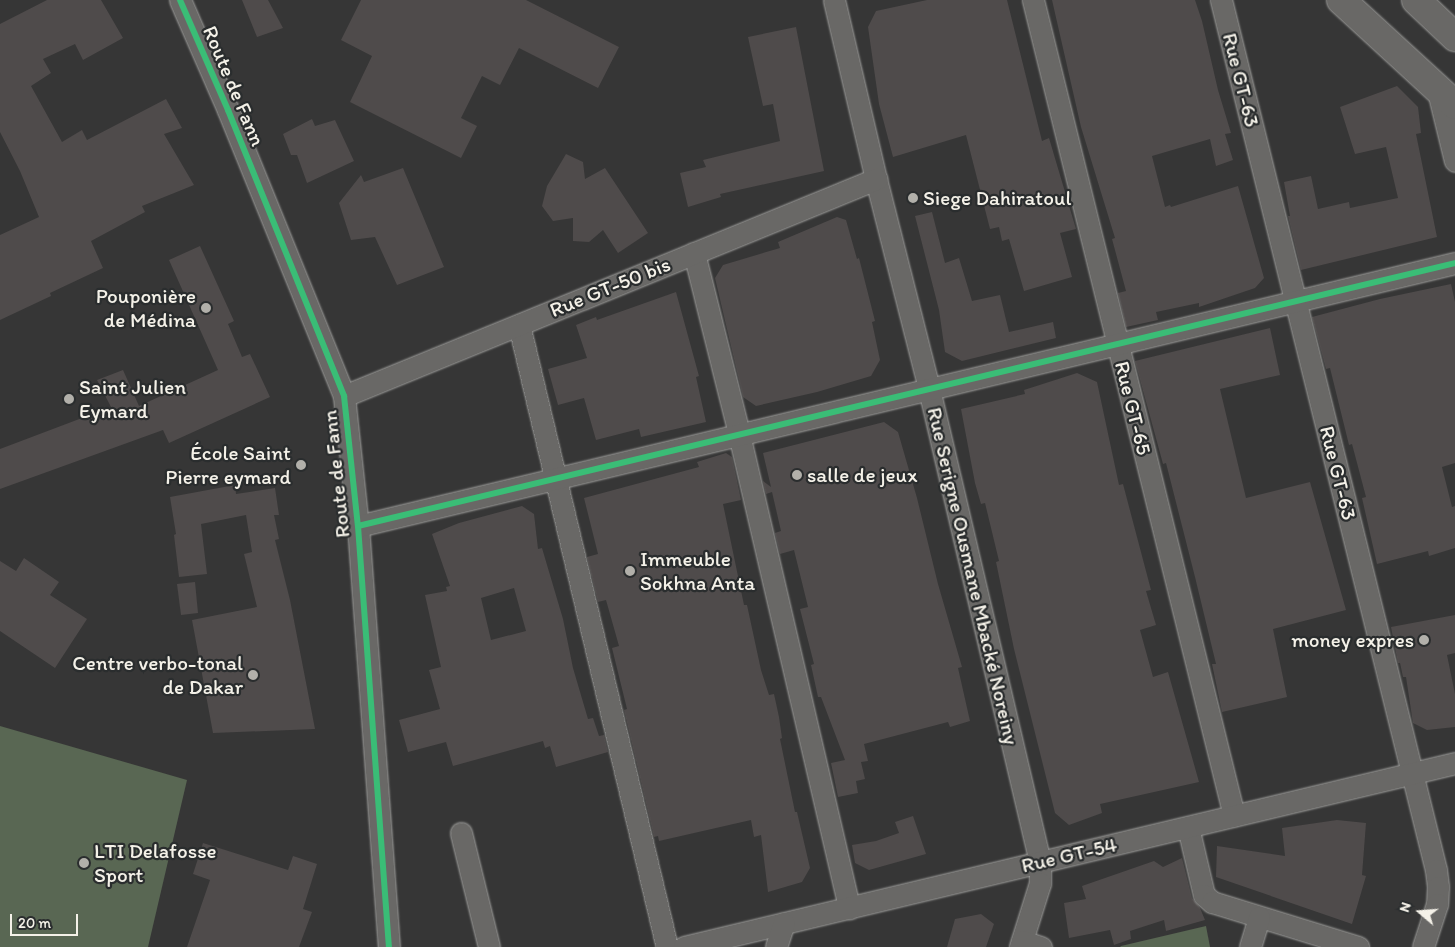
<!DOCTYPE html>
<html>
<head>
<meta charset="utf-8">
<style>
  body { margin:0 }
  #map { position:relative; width:1455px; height:947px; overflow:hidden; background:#363636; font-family:Itim,sans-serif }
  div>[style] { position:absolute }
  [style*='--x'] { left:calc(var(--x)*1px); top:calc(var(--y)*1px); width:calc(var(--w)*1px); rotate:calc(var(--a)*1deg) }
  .green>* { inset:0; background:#596753 }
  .building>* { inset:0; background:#4f4b4b }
  .roads { filter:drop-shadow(0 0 1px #9c9c9a) drop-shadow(0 0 1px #9c9c9a) }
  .minor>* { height:21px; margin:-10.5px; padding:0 10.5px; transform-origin:10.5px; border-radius:10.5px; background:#696866 }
  .tertiary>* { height:28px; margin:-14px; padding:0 14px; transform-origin:14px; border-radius:14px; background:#696866 }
  .cycleway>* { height:6px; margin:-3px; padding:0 3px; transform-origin:3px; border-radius:3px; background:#3abd76 }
  .dots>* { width:14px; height:14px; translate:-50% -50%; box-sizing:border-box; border:2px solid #2a2d2e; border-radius:50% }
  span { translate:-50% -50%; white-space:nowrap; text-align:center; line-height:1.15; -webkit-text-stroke:4.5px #2a2d2e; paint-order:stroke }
  .street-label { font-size:21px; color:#f4f1e8 }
  .poi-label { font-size:21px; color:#f4f1e8 }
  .left { translate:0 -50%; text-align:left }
  .right { translate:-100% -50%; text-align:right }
  .north { position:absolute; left:1395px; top:887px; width:50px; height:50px; -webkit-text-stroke:4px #2a2d2e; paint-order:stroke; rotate:288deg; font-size:14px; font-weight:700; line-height:20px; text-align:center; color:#f4f1e8 }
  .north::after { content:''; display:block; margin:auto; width:18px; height:22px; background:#f4f1e8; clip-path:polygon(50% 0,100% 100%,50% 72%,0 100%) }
  .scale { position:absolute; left:10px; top:914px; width:68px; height:22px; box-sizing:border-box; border:2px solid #f4f1e8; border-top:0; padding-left:6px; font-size:15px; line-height:18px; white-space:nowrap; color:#f4f1e8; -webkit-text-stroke:4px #2a2d2e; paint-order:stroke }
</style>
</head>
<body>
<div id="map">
  <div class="green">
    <i style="clip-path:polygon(0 726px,187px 780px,148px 947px,0 947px)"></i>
    <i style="clip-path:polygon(1206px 926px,1210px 947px,1120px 947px,1121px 946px)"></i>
  </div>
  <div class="building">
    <i style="clip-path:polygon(47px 0,101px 0,123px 38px,83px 60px,75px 44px,43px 59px,51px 73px,31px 86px,62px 142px,82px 130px,87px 140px,166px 99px,182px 128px,164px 134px,194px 185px,142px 206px,145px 212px,91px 241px,103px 268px,50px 293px,51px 296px,0 320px,0 235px,39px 217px,20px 171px,0 132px,0 24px)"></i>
    <i style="clip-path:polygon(242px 0,268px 0,283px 28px,257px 37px)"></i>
    <i style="clip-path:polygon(361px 0,526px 0,619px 47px,598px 88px,519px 48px,500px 85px,482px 76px,461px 118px,477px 126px,461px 158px,350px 102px,372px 56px,341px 40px)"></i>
    <i style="clip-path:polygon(927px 0,1007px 0,1042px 141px,1049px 138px,1076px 229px,1060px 233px,1072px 277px,1024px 291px,1009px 239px,1002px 241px,999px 227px,990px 229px,966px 135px,893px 157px,879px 104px,868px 27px,876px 11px)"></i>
    <i style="clip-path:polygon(1052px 0,1195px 0,1202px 21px,1218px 90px,1231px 133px,1225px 134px,1233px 160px,1216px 166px,1210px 139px,1152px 156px,1165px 207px,1170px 205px,1171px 207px,1238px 186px,1264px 278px,1255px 288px,1199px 307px,1199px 303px,1156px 312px,1158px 320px,1126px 327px,1118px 293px,1126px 291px,1112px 239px,1115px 238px,1081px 127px)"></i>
    <i style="clip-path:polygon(796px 27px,824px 171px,720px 194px,721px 197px,688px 207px,680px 173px,706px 167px,703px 160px,780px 141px,773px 104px,763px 106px,748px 37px)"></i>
    <i style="clip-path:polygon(1397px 86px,1418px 107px,1421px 133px,1416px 134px,1437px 237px,1301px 270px,1288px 216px,1290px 216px,1284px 182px,1311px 176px,1318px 209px,1349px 202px,1350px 208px,1398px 198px,1386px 147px,1355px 154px,1340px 107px)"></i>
    <i style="clip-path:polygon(312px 119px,315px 126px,335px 120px,354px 161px,307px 183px,297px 155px,291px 155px,283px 134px)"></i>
    <i style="clip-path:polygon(566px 154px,583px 162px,585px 179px,605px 168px,648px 233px,618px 253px,603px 230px,589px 242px,573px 241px,573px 218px,553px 221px,542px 206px,547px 186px)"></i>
    <i style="clip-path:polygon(403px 168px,444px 267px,397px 285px,375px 237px,351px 240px,339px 203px,361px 175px,364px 182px)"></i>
    <i style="clip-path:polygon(932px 212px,945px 263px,959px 258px,972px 301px,1000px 295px,1009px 332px,1053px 322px,1056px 338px,962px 361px,945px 352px,939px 310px,915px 216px)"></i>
    <i style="clip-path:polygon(837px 217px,846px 220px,857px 259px,859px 258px,875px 321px,872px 322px,880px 360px,871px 376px,817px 392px,756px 406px,743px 397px,715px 278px,723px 265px,780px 248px,778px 242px)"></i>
    <i style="clip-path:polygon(200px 246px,234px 321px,228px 324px,242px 357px,250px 354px,270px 397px,169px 443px,163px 430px,0 489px,0 449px,111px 407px,97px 380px,123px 370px,139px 406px,218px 370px,169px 260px)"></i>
    <i style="clip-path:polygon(1451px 284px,1455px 302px,1455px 463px,1442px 467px,1452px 507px,1455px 506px,1455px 548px,1429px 556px,1428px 551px,1377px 564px,1362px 498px,1366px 497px,1352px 444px,1349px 445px,1330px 368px,1326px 369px,1312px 317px,1380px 299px)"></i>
    <i style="clip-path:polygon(676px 292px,699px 376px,696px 377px,706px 422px,641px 437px,639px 429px,596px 440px,584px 398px,558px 405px,548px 369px,587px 358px,576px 325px,596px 317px,597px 320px)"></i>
    <i style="clip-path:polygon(1270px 328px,1280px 375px,1220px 389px,1246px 498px,1310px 482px,1346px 610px,1273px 629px,1287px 697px,1222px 712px,1212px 664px,1216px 664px,1195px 577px,1166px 463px,1163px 464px,1135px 361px)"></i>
    <i style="clip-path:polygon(1077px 373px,1097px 382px,1119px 485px,1123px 484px,1151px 590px,1146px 591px,1156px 625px,1140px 630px,1153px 677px,1168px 672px,1199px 782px,1100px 804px,1102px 813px,1069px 825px,1055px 813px,1014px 649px,996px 562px,999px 561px,985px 503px,981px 504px,975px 483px,961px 409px,1025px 394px,1024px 390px)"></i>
    <i style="clip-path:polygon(884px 422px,898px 432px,917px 498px,938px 584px,962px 667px,958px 668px,970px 721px,950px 727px,948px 722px,864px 744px,868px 761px,861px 762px,865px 779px,856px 781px,858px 793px,838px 797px,831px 763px,845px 760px,821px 697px,818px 697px,811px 665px,814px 664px,800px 609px,808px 607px,794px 550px,780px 554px,775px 533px,781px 531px,772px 492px,766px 494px,763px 481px,771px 487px,763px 453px)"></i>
    <i style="clip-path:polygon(726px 453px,732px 457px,741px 500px,723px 504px,744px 605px,747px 605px,761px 670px,769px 695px,774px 694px,779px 717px,782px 738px,780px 739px,795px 812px,797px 812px,810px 868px,802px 882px,768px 892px,761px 835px,754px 837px,751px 820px,659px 841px,658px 836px,654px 837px,624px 710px,627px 709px,612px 648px,619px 646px,606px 600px,598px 602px,587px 557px,598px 554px,584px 498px,699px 467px,697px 462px)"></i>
    <i style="clip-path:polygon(235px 485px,236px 494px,275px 488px,279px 515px,274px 515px,279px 539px,275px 540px,290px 600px,315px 729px,213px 733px,192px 620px,257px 607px,244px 554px,252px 552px,246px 515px,201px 524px,207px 574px,179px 577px,174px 535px,176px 534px,170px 497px)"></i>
    <i style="clip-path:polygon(evenodd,522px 506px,534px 514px,538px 549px,542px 548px,563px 619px,573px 668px,588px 719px,593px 718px,599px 736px,604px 735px,608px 752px,556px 767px,550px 746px,545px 748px,543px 741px,453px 766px,446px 742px,408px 752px,399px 720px,440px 709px,429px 670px,441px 667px,425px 595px,447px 591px,446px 587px,450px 586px,432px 534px,459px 523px,522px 506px,514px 588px,526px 631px,491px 640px,481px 598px,514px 588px)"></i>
    <i style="clip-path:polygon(24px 558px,59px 582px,50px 595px,87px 619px,55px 668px,0 631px,0 561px,16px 571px)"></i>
    <i style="clip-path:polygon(195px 582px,198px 613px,181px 615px,177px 584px)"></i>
    <i style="clip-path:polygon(1455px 615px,1455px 653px,1447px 655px,1455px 694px,1455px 727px,1427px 730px,1413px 723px,1406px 677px,1403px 677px,1400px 663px,1398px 663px,1391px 627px)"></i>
    <i style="clip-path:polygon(913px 816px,926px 854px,869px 870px,855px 863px,852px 845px,876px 841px,899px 833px,895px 822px)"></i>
    <i style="clip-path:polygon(1337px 820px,1366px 823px,1362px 875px,1366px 876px,1352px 924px,1216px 877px,1217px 846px,1285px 856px,1282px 828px)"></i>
    <i style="clip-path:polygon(203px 843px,288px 870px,293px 856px,317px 864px,303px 909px,312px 912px,299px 947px,187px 947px,210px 880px,193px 874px)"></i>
    <i style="clip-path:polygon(1182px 858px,1192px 898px,1200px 908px,1205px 920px,1166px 931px,1164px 920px,1130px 931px,1131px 939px,1114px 945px,1110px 930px,1069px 938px,1064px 903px,1086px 899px,1082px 886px,1154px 861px,1163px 867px)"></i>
    <i style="clip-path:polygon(981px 914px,994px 924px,986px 947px,947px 947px,955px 919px)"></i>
  </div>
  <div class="roads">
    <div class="minor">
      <i style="--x:180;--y:0;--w:120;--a:66.4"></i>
      <i style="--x:228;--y:110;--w:309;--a:67.9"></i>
      <i style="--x:344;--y:396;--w:131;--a:83.9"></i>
      <i style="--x:358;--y:526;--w:422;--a:85.8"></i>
      <i style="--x:834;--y:0;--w:184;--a:76.8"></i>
      <i style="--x:876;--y:179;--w:217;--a:75.8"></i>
      <i style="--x:929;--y:389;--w:486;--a:76.8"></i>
      <i style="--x:1040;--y:862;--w:21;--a:90"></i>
      <i style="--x:1040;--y:883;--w:67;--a:107.4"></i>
      <i style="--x:1033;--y:0;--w:840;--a:76.16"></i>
      <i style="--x:1221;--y:0;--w:896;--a:76.12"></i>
      <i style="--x:1436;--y:870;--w:17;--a:83"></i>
      <i style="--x:1438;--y:887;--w:17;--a:93"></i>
      <i style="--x:1437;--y:904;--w:45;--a:108"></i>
      <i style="--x:1437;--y:87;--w:76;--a:76.3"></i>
      <i style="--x:694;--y:253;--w:187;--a:76"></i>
      <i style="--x:739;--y:434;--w:487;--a:76.9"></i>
      <i style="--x:519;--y:325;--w:639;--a:76.62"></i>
      <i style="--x:344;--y:396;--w:575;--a:-22.19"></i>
      <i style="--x:358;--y:526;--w:1128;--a:-13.48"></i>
      <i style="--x:1188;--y:827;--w:70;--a:76.8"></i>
      <i style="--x:1204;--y:895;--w:11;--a:41"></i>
      <i style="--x:1212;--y:902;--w:153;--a:17.1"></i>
      <i style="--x:461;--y:833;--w:117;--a:76.2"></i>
      <i style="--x:1022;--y:941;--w:20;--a:18"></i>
      <i style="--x:684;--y:947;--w:793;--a:-13.42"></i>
      <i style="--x:776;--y:947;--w:25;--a:-72"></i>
      <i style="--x:1250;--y:947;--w:31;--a:-73"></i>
    </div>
    <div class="tertiary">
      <i style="--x:1341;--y:0;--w:155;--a:42.6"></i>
      <i style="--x:1416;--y:0;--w:54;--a:43.5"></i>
    </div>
  </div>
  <div class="cycleway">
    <i style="--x:180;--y:0;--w:120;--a:66.4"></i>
    <i style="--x:228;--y:110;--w:309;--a:67.9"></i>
    <i style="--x:344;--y:396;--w:131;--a:83.9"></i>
    <i style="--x:358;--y:526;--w:422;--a:85.8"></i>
    <i style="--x:358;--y:526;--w:1128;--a:-13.48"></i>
  </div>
  <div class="dots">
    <i style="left:913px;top:198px;background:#b2b0aa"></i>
    <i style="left:206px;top:308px;background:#b2b0aa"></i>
    <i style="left:69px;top:399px;background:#b2b0aa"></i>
    <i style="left:301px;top:465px;background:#b2b0aa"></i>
    <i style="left:797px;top:475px;background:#b2b0aa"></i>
    <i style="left:630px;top:571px;background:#b2b0aa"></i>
    <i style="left:1424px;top:640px;background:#b2b0aa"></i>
    <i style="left:253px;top:675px;background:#b2b0aa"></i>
    <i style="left:84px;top:863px;background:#b2b0aa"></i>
  </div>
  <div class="street-label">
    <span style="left:1241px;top:80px;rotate:76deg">Rue GT-63</span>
    <span style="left:234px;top:86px;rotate:67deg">Route de Fann</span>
    <span style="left:610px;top:287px;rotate:-22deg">Rue GT-50 bis</span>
    <span style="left:1133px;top:408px;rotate:76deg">Rue GT-65</span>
    <span style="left:1338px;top:473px;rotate:76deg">Rue GT-63</span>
    <span style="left:336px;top:474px;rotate:-96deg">Route de Fann</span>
    <span style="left:973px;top:576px;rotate:77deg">Rue Serigne Ousmane Mbacké Noreiny</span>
    <span style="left:1069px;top:855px;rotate:-13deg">Rue GT-54</span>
  </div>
  <div class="poi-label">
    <span class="left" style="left:923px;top:198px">Siege Dahiratoul</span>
    <span class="right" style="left:196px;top:308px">Pouponière<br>de Médina</span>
    <span class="left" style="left:79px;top:399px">Saint Julien<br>Eymard</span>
    <span class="right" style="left:291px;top:465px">École Saint<br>Pierre eymard</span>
    <span class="left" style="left:807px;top:475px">salle de jeux</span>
    <span class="left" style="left:640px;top:571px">Immeuble<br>Sokhna Anta</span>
    <span class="right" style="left:1414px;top:640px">money expres</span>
    <span class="right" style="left:243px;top:675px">Centre verbo-tonal<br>de Dakar</span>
    <span class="left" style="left:94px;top:863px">LTI Delafosse<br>Sport</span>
  </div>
  <div class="north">N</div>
  <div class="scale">20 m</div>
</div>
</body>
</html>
